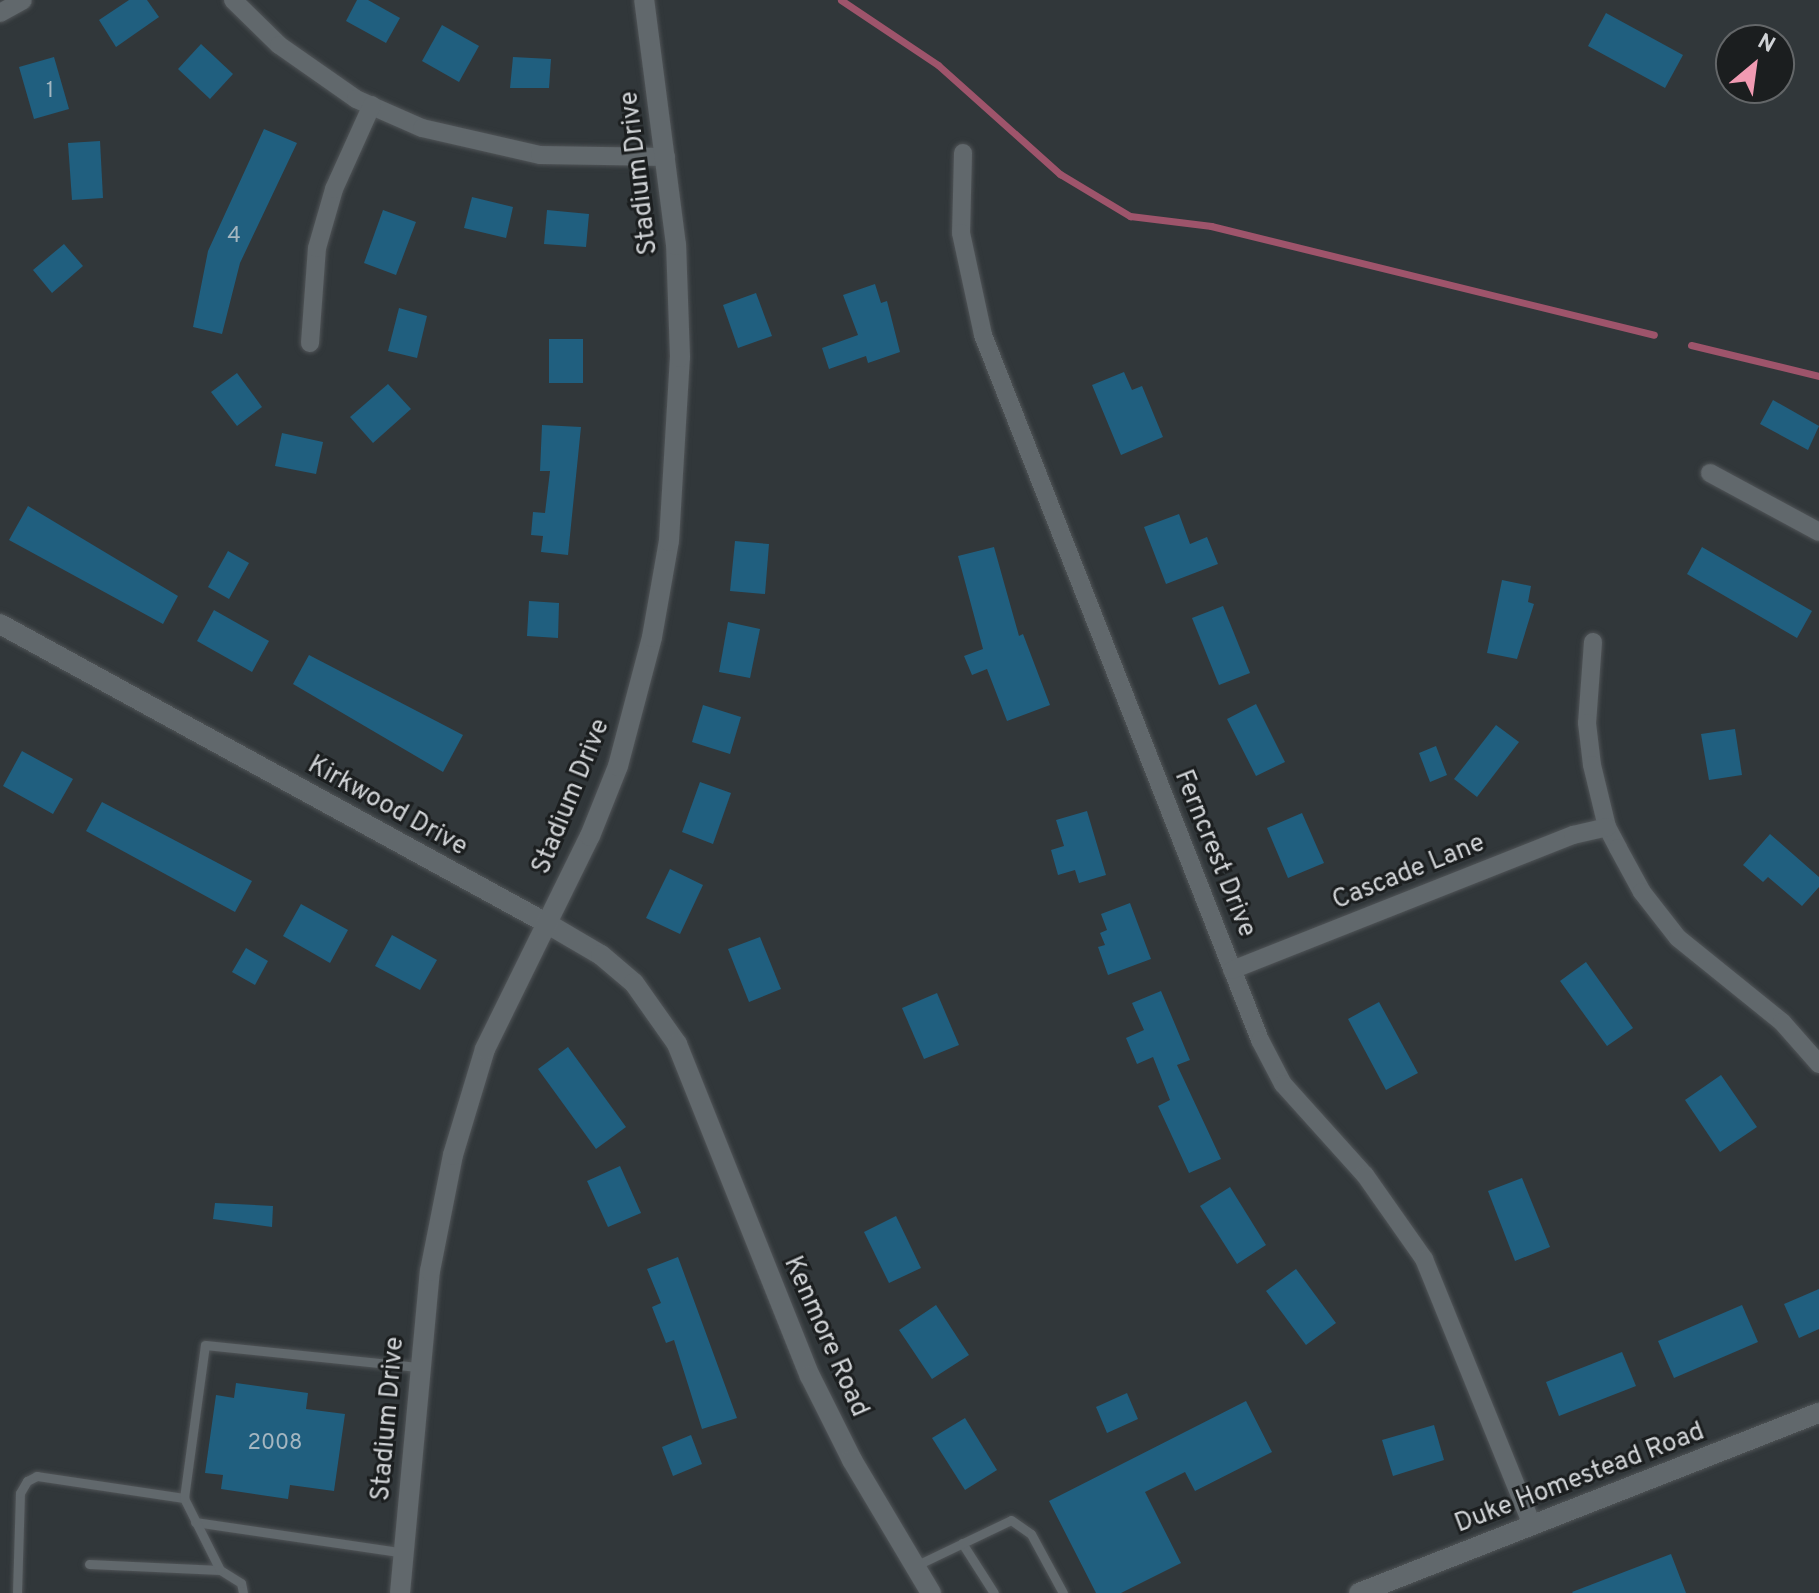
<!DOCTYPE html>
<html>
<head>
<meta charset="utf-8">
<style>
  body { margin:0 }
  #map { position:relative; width:1819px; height:1593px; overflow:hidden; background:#31373a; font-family:Overpass,sans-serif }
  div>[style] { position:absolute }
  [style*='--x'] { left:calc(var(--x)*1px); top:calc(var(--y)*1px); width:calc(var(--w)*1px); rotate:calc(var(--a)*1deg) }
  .stream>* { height:7px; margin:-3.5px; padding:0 3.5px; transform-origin:3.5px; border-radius:3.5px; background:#9e546b }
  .building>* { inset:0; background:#205f7f }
  .roads { filter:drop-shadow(0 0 2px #505457) drop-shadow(0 0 2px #505457) }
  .lane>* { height:9px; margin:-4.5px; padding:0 4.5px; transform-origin:4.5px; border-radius:4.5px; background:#61686c }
  .street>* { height:18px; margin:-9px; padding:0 9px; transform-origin:9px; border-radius:9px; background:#61686c }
  .secondary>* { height:20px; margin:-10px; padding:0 10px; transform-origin:10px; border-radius:10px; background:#61686c }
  span { translate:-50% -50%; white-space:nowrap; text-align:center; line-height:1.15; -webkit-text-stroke:6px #1b1e1f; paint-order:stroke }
  .number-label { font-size:22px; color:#a4b6c0 }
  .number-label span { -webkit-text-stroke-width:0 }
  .street-label { font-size:26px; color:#d0d3d6 }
  .north { position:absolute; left:1715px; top:24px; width:80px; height:80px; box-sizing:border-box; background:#1b1e1f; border:2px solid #636668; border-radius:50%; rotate:29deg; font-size:22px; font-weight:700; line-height:32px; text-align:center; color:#d0d3d6 }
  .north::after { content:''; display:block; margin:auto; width:28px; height:36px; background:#f19ab2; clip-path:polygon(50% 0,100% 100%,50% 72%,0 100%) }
</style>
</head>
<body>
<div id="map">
  <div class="stream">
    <i style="--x:841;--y:0;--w:117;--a:33.8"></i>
    <i style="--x:938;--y:65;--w:164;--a:41.8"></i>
    <i style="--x:1060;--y:174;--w:82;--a:31"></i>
    <i style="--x:1130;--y:216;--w:82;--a:7"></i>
    <i style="--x:1211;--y:226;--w:456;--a:13.8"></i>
    <i style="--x:1691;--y:345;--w:132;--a:13.6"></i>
  </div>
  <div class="building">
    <i style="clip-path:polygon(129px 0,147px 0,159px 17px,116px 47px,99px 20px)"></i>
    <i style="clip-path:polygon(357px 0,368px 0,400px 18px,386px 43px,346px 21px)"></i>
    <i style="clip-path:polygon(1606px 13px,1683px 55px,1665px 88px,1588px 46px)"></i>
    <i style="clip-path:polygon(442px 25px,479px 46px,459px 82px,422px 61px)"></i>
    <i style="clip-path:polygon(201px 44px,233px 74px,210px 99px,178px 69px)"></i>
    <i style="clip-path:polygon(54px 57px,69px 109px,34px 119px,19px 67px)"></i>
    <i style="clip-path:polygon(513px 57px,551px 59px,549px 88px,510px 88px)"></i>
    <i style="clip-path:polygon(264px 129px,297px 143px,240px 263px,222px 334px,193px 327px,208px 251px)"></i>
    <i style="clip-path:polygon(100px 141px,103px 198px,72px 200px,68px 143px)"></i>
    <i style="clip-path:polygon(472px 197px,513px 207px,506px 238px,464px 228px)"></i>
    <i style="clip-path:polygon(383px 210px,416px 222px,396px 275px,364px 263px)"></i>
    <i style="clip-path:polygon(547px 210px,589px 214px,586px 247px,544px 244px)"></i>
    <i style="clip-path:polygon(64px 244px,83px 266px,52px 293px,33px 270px)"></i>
    <i style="clip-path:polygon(875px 284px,881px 303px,887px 301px,900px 352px,868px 363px,866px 356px,829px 369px,822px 348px,858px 335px,843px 295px)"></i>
    <i style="clip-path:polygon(756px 293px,772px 336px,738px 348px,723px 305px)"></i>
    <i style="clip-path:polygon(399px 308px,427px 316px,417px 358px,388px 351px)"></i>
    <i style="clip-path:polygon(549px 339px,583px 339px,583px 383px,549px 383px)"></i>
    <i style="clip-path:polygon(1124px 372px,1132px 390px,1142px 386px,1163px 437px,1121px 455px,1092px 385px)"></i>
    <i style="clip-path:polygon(237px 373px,262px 407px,237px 426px,211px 392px)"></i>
    <i style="clip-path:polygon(388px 384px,411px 409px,373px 443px,350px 417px)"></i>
    <i style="clip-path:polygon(1773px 400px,1819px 426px,1808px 450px,1760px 424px)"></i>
    <i style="clip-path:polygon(542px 425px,581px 427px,568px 555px,541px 552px,543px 536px,531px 535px,533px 512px,545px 513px,550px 471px,540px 471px)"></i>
    <i style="clip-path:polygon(282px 433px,323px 442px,316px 474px,275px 466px)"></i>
    <i style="clip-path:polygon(28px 506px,178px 596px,163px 624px,9px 540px)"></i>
    <i style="clip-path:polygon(1179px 514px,1190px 544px,1207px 537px,1218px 564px,1166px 584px,1144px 527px)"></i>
    <i style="clip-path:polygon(735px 541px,769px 544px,765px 594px,730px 591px)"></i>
    <i style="clip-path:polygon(994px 547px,1019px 636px,1023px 634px,1050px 705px,1007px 721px,987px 669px,972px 675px,964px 656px,983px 649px,958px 556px)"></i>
    <i style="clip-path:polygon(1702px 547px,1812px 611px,1797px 638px,1687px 574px)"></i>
    <i style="clip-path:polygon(228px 551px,249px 563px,229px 599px,208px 587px)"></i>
    <i style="clip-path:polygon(1502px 580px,1531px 586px,1528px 602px,1534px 604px,1517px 659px,1487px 653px)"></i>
    <i style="clip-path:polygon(529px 601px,559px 603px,558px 638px,527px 636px)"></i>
    <i style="clip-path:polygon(1223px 606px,1250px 673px,1219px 685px,1192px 618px)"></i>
    <i style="clip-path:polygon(214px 610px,269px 641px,252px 672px,197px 641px)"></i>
    <i style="clip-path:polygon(728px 622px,760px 629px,750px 678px,719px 672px)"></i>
    <i style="clip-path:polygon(309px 655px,463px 735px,443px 772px,293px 684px)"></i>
    <i style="clip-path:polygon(1256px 704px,1285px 762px,1256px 776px,1227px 719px)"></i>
    <i style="clip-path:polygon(703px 705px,741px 717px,730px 754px,692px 742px)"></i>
    <i style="clip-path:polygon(1496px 725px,1519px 742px,1477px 797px,1454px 779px)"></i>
    <i style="clip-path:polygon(1735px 729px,1742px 775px,1709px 780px,1701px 734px)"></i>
    <i style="clip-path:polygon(1436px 746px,1447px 775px,1430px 782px,1419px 753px)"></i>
    <i style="clip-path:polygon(22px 751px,73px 779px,53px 814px,3px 786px)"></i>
    <i style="clip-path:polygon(700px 782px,731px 793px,713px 844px,682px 832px)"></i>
    <i style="clip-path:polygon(102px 802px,252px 881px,235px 912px,86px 831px)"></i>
    <i style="clip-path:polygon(1087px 811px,1106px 875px,1079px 883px,1075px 870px,1058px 875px,1051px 850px,1064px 846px,1056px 820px)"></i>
    <i style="clip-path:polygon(1302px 813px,1324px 863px,1288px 878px,1267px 828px)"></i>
    <i style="clip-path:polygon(1770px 834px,1819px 877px,1819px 887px,1802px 906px,1768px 877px,1763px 882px,1743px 865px)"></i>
    <i style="clip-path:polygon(670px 869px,703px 885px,680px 934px,646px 918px)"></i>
    <i style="clip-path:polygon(1130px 903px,1151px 959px,1108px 975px,1098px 947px,1105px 945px,1100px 933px,1107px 930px,1101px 914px)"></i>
    <i style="clip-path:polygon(301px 904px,348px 930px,330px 963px,283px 936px)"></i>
    <i style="clip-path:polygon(392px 935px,437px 960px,420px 990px,375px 966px)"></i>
    <i style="clip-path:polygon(760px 937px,781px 989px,749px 1002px,728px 949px)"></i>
    <i style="clip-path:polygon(246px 948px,268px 961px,255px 985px,232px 972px)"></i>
    <i style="clip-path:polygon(1586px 962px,1633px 1028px,1607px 1046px,1560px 981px)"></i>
    <i style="clip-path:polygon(1161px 991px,1190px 1060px,1177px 1065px,1221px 1159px,1189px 1173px,1158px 1106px,1170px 1100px,1153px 1057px,1137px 1064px,1126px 1038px,1144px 1030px,1132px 1003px)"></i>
    <i style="clip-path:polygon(937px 993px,959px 1045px,924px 1059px,902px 1008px)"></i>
    <i style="clip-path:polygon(1379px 1002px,1418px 1073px,1386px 1090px,1348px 1019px)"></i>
    <i style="clip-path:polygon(568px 1047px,626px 1127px,596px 1149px,538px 1069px)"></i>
    <i style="clip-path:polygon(1721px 1075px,1757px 1127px,1720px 1152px,1685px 1100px)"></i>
    <i style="clip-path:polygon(620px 1166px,641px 1213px,608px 1227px,587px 1181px)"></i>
    <i style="clip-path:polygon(1522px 1178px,1550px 1247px,1515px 1261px,1488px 1191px)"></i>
    <i style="clip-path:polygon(1230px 1187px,1266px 1245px,1237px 1264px,1200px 1206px)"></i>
    <i style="clip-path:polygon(215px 1203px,273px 1206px,272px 1227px,213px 1219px)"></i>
    <i style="clip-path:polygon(896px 1216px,921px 1268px,889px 1283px,864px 1232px)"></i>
    <i style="clip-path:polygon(678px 1257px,737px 1418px,702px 1429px,674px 1340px,666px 1343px,652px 1307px,661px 1303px,647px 1269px)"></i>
    <i style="clip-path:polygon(1296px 1269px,1336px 1323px,1306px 1345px,1266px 1291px)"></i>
    <i style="clip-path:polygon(1819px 1289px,1819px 1329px,1799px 1338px,1784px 1304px)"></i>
    <i style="clip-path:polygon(936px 1305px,969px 1355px,932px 1379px,899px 1330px)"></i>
    <i style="clip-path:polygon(1742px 1305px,1758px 1342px,1674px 1378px,1658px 1341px)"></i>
    <i style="clip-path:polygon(1622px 1352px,1636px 1386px,1559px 1416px,1546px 1382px)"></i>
    <i style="clip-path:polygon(236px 1383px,308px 1393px,306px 1409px,345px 1414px,334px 1491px,290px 1485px,288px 1499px,221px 1489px,223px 1475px,205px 1473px,216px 1395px,234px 1398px)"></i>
    <i style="clip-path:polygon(1127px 1393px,1138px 1419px,1107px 1433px,1096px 1407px)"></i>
    <i style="clip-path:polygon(1246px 1401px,1272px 1452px,1195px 1491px,1185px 1472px,1145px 1492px,1181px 1563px,1121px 1593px,1096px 1593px,1049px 1501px)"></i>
    <i style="clip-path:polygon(965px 1418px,997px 1470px,965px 1490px,932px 1438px)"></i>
    <i style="clip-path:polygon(1434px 1425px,1444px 1460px,1393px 1476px,1382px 1440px)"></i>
    <i style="clip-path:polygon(691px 1435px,702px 1464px,673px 1476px,662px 1447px)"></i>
    <i style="clip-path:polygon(1671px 1554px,1686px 1593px,1573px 1593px,1572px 1592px)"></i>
  </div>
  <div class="roads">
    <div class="lane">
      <i style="--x:195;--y:1522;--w:211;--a:8.4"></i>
      <i style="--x:962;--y:1543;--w:59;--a:57.4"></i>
      <i style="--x:89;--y:1564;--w:131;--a:2.6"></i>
      <i style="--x:915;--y:1566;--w:106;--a:-25.6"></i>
      <i style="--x:1011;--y:1520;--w:24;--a:35"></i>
      <i style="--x:1031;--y:1534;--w:67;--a:61.5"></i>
      <i style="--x:17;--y:1593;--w:100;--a:-88.3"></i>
      <i style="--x:20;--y:1493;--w:14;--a:-60"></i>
      <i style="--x:27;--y:1481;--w:11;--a:-27"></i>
      <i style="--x:37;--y:1476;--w:149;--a:8.5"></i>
      <i style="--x:243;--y:1593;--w:10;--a:-101"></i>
      <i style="--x:241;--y:1583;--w:25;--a:-148"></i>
      <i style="--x:220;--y:1570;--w:80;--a:-116.6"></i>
      <i style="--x:184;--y:1498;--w:154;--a:-82.2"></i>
      <i style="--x:205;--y:1345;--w:214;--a:5.9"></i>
    </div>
    <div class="street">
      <i style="--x:233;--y:0;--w:64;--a:44.4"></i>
      <i style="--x:279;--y:45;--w:94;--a:35"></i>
      <i style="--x:356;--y:99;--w:72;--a:23.7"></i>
      <i style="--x:422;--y:128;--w:121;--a:12.9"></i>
      <i style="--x:540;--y:155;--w:126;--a:0.9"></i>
      <i style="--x:0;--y:13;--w:26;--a:-29"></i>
      <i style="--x:963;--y:153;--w:80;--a:91.4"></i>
      <i style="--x:961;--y:233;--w:104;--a:77.8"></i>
      <i style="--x:983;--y:335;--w:757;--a:68.55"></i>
      <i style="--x:1260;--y:1040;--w:50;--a:62.4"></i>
      <i style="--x:1283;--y:1084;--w:122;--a:48"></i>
      <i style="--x:1365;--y:1175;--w:103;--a:54.9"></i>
      <i style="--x:1424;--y:1259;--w:287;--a:67.9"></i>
      <i style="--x:310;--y:343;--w:95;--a:-85.8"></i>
      <i style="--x:317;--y:248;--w:61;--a:-73.9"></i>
      <i style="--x:334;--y:189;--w:92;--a:-65.7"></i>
      <i style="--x:1710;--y:473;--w:124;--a:28.4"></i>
      <i style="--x:1593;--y:642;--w:81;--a:94.2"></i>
      <i style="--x:1587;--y:723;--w:42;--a:83.2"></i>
      <i style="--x:1592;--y:765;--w:64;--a:76.4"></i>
      <i style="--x:1607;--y:827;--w:24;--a:62"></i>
      <i style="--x:1618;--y:848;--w:50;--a:61.4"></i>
      <i style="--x:1642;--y:892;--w:58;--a:52"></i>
      <i style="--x:1678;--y:938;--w:134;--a:38.9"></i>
      <i style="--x:1782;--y:1022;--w:56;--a:48.6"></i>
      <i style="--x:1232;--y:970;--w:367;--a:-21.6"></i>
      <i style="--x:1573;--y:835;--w:35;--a:-13"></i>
    </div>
    <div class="secondary">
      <i style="--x:0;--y:624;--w:625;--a:28.7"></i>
      <i style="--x:548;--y:924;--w:61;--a:30.3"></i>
      <i style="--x:601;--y:955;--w:43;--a:40.3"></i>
      <i style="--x:634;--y:983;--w:75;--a:54.8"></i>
      <i style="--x:677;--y:1044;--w:358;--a:68.2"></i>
      <i style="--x:810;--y:1376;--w:94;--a:63.4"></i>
      <i style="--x:852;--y:1460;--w:155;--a:59.3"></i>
      <i style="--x:400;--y:1593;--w:323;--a:-84.7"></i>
      <i style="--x:430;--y:1271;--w:118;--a:-78.8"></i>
      <i style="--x:453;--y:1155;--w:111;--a:-73.2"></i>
      <i style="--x:485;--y:1049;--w:237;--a:-63.8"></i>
      <i style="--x:590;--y:836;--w:75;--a:-68.2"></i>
      <i style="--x:618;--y:766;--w:133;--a:-75.2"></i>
      <i style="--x:652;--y:637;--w:97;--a:-80"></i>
      <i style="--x:669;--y:541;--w:184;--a:-86.6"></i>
      <i style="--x:680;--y:357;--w:112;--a:-92"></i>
      <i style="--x:676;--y:245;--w:247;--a:-97.4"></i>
      <i style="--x:1359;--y:1593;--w:494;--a:-21.4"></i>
    </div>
  </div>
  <div class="number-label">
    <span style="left:50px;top:92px">1</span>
    <span style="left:234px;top:237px">4</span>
    <span style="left:275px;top:1444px">2008</span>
  </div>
  <div class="street-label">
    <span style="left:640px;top:173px;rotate:-97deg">Stadium Drive</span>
    <span style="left:572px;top:797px;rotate:-68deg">Stadium Drive</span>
    <span style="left:387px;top:807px;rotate:29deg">Kirkwood Drive</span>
    <span style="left:1214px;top:854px;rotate:68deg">Ferncrest Drive</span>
    <span style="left:1409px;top:873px;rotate:-22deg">Cascade Lane</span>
    <span style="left:825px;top:1337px;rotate:66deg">Kenmore Road</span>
    <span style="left:389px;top:1419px;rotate:-85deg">Stadium Drive</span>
    <span style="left:1580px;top:1479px;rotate:-21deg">Duke Homestead Road</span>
  </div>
  <div class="north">N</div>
</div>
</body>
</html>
